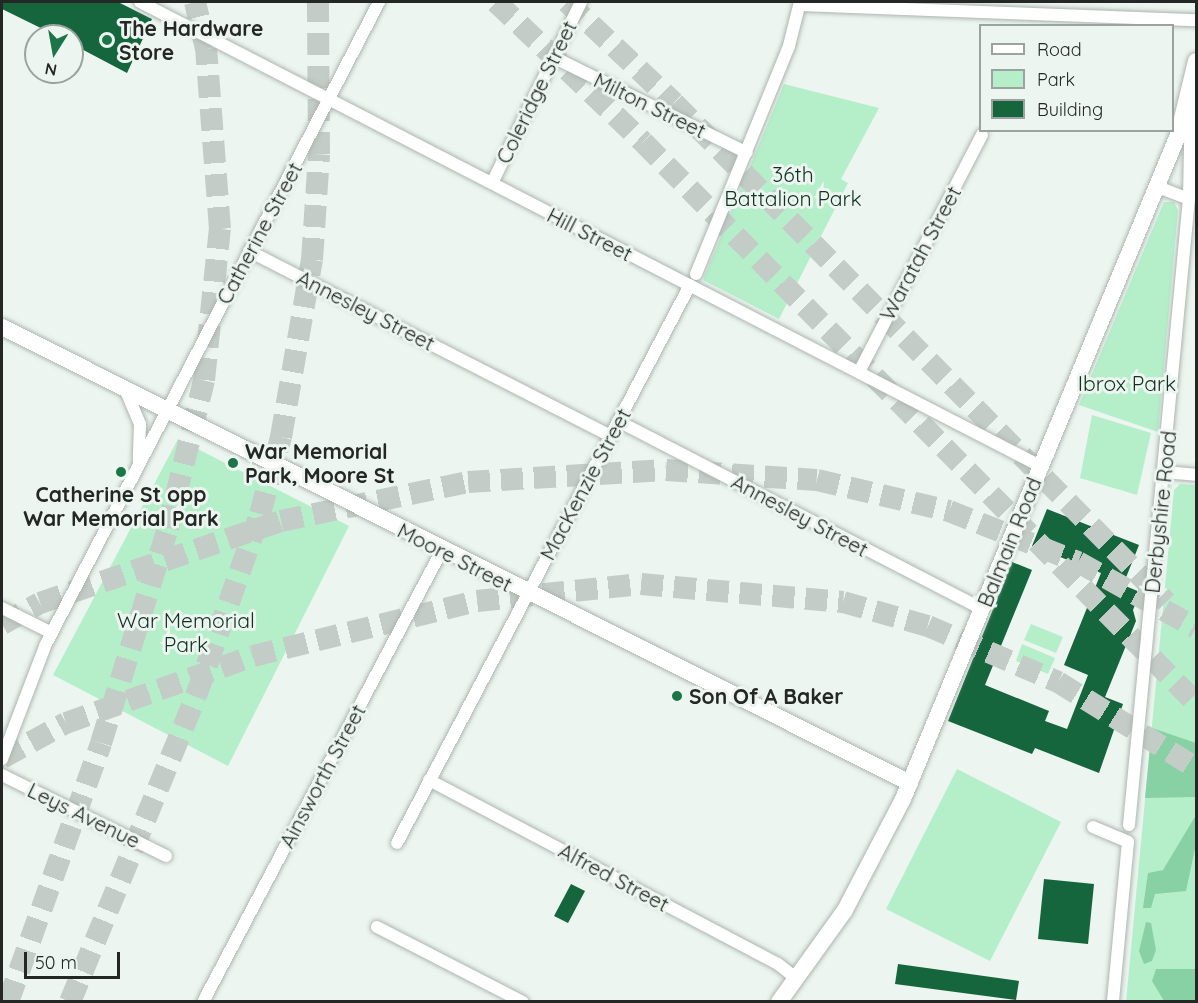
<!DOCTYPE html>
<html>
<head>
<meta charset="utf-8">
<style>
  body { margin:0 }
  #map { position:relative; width:1198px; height:1003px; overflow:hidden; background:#ecf5ef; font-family:Quicksand,sans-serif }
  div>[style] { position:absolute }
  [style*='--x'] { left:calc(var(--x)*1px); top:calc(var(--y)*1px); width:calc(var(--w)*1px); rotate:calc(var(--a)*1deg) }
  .green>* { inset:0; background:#b5efca }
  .forest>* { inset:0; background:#87d1a4 }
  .building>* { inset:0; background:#15653d }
  .motorway-tunnel>* { height:22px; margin-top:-11px; transform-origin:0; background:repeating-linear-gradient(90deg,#c4ccc7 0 22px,transparent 0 33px) }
  .roads { filter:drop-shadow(0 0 2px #acb5af) drop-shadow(0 0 2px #acb5af) }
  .minor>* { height:12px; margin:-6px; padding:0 6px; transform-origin:6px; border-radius:6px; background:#fff }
  .secondary>* { height:16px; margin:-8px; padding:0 8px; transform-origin:8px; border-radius:8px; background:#fff }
  .dots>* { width:16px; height:16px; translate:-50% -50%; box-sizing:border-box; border:3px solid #ecf5ef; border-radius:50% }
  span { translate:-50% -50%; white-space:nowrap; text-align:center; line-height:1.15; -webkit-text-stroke:6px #ecf5ef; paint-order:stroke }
  .poi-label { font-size:21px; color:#242725; font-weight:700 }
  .left { translate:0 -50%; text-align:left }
  .street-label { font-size:21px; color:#242725 }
  .park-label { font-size:21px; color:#113220 }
  .frame { position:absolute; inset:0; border:3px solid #242725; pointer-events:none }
  .legend { position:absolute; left:979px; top:24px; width:195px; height:108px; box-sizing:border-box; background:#ecf5ef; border:2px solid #9ca39e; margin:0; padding:8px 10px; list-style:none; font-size:18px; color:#242725 }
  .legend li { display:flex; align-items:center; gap:12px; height:30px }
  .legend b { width:30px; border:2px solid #9ca39e }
  .north { position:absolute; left:24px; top:24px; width:60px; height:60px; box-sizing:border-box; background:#ecf5ef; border:2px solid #9ca39e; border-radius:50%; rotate:191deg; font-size:16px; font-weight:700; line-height:24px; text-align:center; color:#242725 }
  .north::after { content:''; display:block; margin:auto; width:21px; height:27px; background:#1c7548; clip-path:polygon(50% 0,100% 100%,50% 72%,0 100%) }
  .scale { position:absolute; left:24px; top:952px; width:96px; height:27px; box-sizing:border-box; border:3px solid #242725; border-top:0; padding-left:8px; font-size:18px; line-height:21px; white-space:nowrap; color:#242725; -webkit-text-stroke:4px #ecf5ef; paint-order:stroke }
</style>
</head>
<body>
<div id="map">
  <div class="green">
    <i style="clip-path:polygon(784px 84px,879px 108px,841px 179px,848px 183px,779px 319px,703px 280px)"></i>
    <i style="clip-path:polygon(1164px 202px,1174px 202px,1178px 210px,1158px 432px,1079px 405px)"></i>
    <i style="clip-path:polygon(1092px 415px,1151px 433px,1137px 495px,1080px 478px)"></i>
    <i style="clip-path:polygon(178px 439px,349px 526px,228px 766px,53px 675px)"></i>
    <i style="clip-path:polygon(1180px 484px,1196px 485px,1196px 1001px,1126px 1002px,1174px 490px)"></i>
    <i style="clip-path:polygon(1031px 624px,1063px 637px,1056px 653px,1024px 640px)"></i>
    <i style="clip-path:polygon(1022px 644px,1055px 658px,1048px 674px,1016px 661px)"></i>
    <i style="clip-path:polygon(957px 769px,1061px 822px,990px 961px,886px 909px)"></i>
  </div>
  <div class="forest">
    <i style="clip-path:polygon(1152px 728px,1196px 743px,1196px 797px,1145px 798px)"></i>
    <i style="clip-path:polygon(1196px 815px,1196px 844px,1186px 891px,1155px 894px,1151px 908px,1143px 908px,1148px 873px,1163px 870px)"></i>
    <i style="clip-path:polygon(1146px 922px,1151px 923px,1156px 950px,1152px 961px,1144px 964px,1139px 951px)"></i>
    <i style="clip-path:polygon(1156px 969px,1196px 969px,1196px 1001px,1164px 1001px,1152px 981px)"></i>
  </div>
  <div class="building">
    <i style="clip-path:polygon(2px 2px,118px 2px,152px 19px,127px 73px,72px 44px,72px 36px,57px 36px,2px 9px)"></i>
    <i style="clip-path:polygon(1047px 509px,1139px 545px,1123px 585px,1140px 592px,1133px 610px,1136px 621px,1105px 697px,1123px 704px,1099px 773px,1035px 748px,1032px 754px,948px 721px,1012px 562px,1032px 570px,985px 685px,1049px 711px,1045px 721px,1067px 729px,1088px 675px,1064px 665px,1101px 573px,1032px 546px)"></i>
    <i style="clip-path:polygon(1044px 879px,1094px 884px,1088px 944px,1038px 939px)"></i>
    <i style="clip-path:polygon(571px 884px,585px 891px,568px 923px,554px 916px)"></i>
    <i style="clip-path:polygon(898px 964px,1019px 981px,1016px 1000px,895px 984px)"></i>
  </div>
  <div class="motorway-tunnel">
    <i style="--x:496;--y:2;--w:203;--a:43.6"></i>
    <i style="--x:643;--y:142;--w:788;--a:45.41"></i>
    <i style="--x:567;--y:2;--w:147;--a:43.3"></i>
    <i style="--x:674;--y:103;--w:701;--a:45.4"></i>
    <i style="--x:2;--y:624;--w:43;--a:-28.9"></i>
    <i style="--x:40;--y:603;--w:255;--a:-18.8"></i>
    <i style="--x:281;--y:521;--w:191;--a:-11.8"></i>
    <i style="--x:468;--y:482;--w:198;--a:-3.5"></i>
    <i style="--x:666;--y:470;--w:151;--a:3.8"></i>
    <i style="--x:817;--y:480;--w:136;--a:13.2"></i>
    <i style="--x:949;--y:511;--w:139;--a:21.6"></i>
    <i style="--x:1078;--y:562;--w:135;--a:29.2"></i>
    <i style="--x:2;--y:758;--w:73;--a:-28.7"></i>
    <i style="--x:66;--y:723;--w:199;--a:-19.7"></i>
    <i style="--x:253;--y:656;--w:231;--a:-13.8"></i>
    <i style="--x:477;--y:601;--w:165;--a:-5.9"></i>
    <i style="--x:641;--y:584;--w:203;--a:5.1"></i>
    <i style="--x:843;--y:602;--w:88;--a:15.8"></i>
    <i style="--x:928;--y:626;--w:142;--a:23.3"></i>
    <i style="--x:1058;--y:682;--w:163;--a:31.9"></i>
    <i style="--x:8;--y:1002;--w:275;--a:-70.2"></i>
    <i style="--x:101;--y:743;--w:225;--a:-72.7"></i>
    <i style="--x:168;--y:528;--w:152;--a:-76.3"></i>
    <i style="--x:204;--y:380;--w:152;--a:-84"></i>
    <i style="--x:220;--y:229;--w:181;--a:-94.4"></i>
    <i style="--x:206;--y:49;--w:48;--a:-103.2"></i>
    <i style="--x:70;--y:1002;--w:331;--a:-67.6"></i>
    <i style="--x:196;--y:696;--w:193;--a:-70.6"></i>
    <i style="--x:260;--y:514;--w:80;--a:-74.7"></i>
    <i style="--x:281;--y:437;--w:180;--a:-80.1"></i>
    <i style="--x:312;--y:260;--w:106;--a:-86.2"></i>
    <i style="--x:319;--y:154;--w:152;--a:-90.4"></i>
  </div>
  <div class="roads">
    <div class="minor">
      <i style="--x:140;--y:2;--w:1013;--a:27.27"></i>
      <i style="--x:800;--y:5;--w:396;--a:2.2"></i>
      <i style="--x:553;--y:57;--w:216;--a:26.3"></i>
      <i style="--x:492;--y:183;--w:202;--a:-63.8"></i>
      <i style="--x:1189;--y:199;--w:100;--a:-88.9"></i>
      <i style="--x:249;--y:251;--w:406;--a:27.1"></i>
      <i style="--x:696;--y:274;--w:246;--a:-67.8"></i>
      <i style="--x:789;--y:46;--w:45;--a:-76"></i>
      <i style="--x:859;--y:372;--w:267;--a:-62.6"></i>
      <i style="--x:126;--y:391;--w:36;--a:67"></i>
      <i style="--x:140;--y:424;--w:36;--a:92"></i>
      <i style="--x:618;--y:421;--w:410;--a:27.3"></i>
      <i style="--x:1164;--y:472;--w:32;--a:5"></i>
      <i style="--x:2;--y:608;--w:56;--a:26.6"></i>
      <i style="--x:2;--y:759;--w:123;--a:-69.1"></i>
      <i style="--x:46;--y:644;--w:723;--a:-62.58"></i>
      <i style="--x:2;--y:775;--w:183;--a:26.3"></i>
      <i style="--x:429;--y:780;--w:395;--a:27.8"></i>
      <i style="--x:778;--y:964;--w:23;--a:38"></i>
      <i style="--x:1129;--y:825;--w:629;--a:-84.53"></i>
      <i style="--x:1189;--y:199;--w:36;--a:-159"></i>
      <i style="--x:1093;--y:827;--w:38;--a:23"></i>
      <i style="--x:1128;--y:842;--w:161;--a:95.4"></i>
      <i style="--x:397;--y:843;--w:630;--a:-62.3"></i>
      <i style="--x:377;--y:927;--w:164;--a:27.2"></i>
      <i style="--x:203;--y:1002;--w:511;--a:-62.13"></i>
    </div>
    <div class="secondary">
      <i style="--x:2;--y:327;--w:1016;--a:26.67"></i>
      <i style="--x:779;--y:1002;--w:113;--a:-54.3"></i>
      <i style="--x:845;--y:910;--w:125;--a:-62.4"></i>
      <i style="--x:903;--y:799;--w:719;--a:-67.5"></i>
      <i style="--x:1178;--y:135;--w:76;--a:-76.3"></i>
    </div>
  </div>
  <div class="dots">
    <i style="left:107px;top:40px;background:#1c7548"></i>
    <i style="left:233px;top:463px;background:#1c7548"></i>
    <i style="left:121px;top:472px;background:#1c7548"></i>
    <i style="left:677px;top:696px;background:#1c7548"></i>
  </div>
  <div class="poi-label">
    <span class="left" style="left:119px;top:40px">The Hardware<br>Store</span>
    <span class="left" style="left:245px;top:463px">War Memorial<br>Park, Moore St</span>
    <span style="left:121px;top:506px">Catherine St opp<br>War Memorial Park</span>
    <span class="left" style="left:689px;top:696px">Son Of A Baker</span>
  </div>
  <div class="street-label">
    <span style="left:536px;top:92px;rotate:-64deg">Coleridge Street</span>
    <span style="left:650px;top:105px;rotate:26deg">Milton Street</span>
    <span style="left:259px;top:233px;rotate:-62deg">Catherine Street</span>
    <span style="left:590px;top:234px;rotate:27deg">Hill Street</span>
    <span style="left:920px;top:253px;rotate:-62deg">Waratah Street</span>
    <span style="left:366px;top:310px;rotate:27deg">Annesley Street</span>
    <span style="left:585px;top:484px;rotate:-62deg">MacKenzie Street</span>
    <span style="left:1160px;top:512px;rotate:-84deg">Derbyshire Road</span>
    <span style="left:800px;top:515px;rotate:28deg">Annesley Street</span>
    <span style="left:1009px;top:542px;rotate:-68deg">Balmain Road</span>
    <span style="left:455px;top:557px;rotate:27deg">Moore Street</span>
    <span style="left:322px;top:776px;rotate:-62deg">Ainsworth Street</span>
    <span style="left:84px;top:815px;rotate:26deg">Leys Avenue</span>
    <span style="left:614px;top:877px;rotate:28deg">Alfred Street</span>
  </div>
  <div class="park-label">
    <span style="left:793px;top:186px">36th<br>Battalion Park</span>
    <span style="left:1127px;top:383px">Ibrox Park</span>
    <span style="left:186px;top:632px">War Memorial<br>Park</span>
  </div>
  <div class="frame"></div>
  <ul class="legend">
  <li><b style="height:8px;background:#fff"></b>Road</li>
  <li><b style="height:16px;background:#b5efca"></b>Park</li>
  <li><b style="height:16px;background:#15653d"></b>Building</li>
  </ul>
  <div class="north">N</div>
  <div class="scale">50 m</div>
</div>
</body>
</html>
